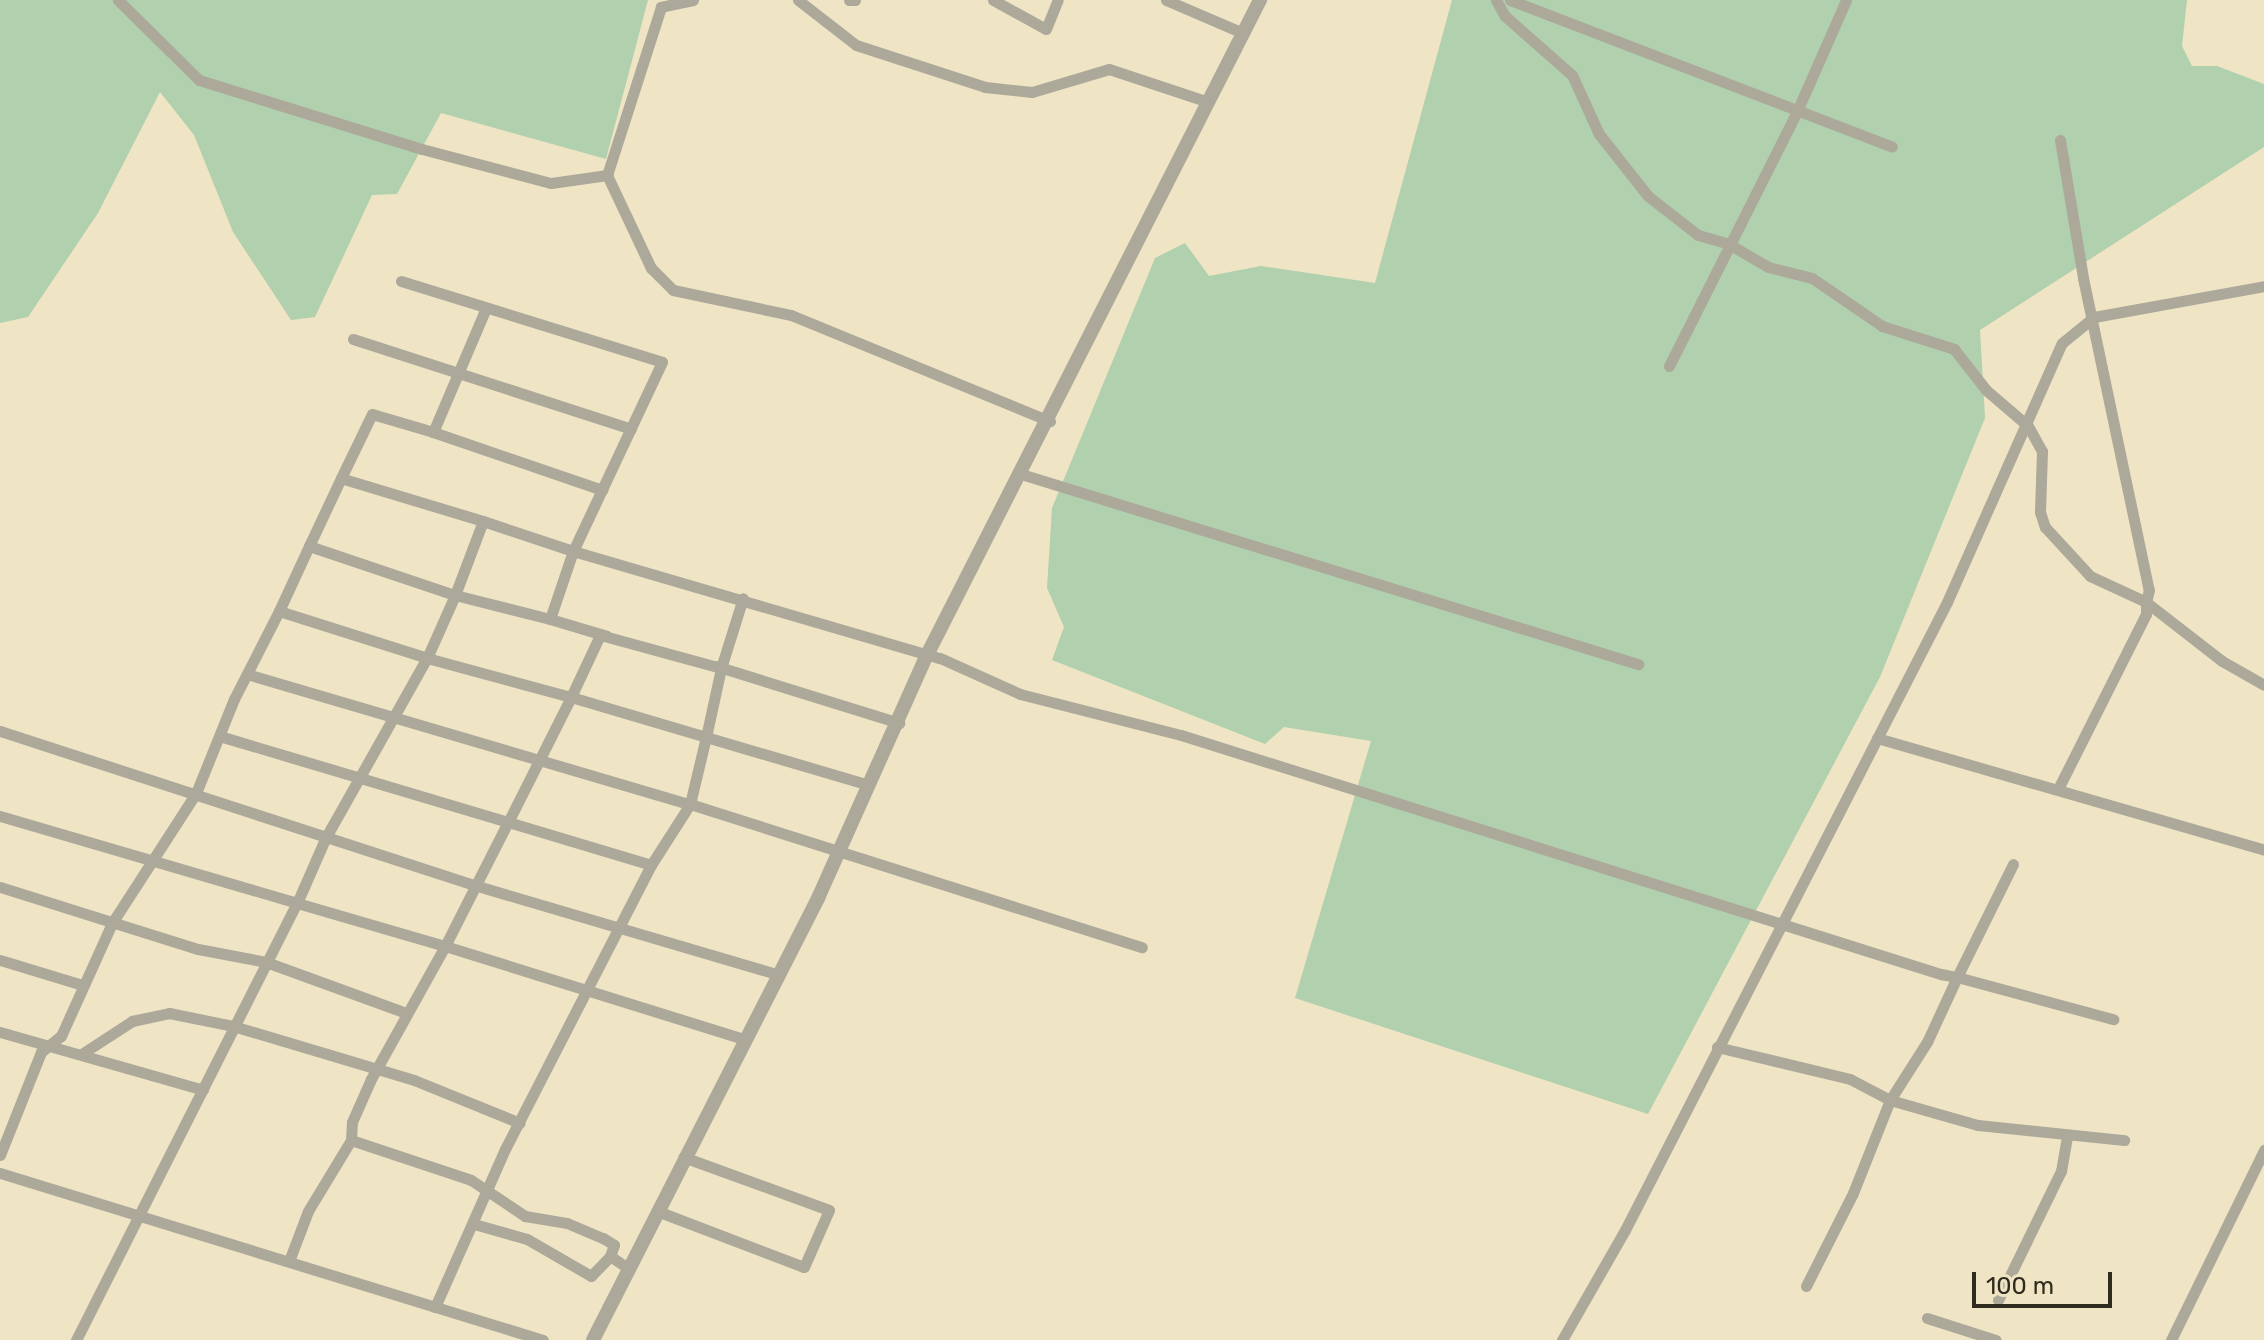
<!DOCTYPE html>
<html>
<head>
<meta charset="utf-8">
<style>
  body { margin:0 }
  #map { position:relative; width:2264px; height:1340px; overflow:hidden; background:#efe4c4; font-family:Rubik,sans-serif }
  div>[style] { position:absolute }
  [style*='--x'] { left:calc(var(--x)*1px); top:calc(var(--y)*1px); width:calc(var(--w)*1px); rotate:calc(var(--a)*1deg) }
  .green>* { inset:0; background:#b0d0ae }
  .minor>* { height:11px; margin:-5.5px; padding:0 5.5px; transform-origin:5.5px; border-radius:5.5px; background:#aca99b }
  .tertiary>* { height:14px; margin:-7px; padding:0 7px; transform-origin:7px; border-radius:7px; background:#aca99b }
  span { translate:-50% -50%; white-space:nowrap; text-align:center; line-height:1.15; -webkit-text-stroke:6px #efe4c4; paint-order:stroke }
  .scale { position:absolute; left:1972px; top:1272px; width:140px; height:36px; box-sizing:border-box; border:4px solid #2f2b1e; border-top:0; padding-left:10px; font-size:24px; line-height:28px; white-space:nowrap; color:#2f2b1e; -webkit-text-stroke:6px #efe4c4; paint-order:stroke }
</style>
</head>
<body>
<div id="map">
  <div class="green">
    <i style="clip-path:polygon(0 0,648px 0,606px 159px,441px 113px,397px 194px,372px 195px,315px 317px,291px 320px,233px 232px,194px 135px,160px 92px,98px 213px,28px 317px,0 323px)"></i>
    <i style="clip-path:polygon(1452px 0,2187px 0,2182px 46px,2192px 66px,2217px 66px,2264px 84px,2264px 147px,1980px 330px,1985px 418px,1880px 677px,1648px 1114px,1295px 998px,1371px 741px,1284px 727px,1265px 744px,1052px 660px,1064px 627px,1047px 588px,1052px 508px,1155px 258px,1185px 243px,1209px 276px,1261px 266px,1375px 283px)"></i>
  </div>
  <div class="minor">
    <i style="--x:118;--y:0;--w:114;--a:44.6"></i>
    <i style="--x:199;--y:80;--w:233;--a:17.2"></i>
    <i style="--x:422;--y:149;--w:133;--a:14.8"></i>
    <i style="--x:551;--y:183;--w:57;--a:-8.1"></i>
    <i style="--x:693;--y:0;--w:33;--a:168"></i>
    <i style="--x:661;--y:7;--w:176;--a:107.8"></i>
    <i style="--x:607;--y:175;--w:103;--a:64.7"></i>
    <i style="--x:651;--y:268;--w:31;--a:45"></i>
    <i style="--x:673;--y:290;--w:121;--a:12"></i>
    <i style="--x:791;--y:315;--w:280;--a:22.3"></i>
    <i style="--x:798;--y:0;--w:73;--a:37.8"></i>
    <i style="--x:856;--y:45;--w:136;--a:18"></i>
    <i style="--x:985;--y:87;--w:47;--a:6.1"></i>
    <i style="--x:1032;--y:92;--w:80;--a:-16.6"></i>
    <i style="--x:1109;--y:69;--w:104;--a:18.4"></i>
    <i style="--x:849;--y:0;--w:6;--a:0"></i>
    <i style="--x:993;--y:0;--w:60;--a:28.7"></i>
    <i style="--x:1046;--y:29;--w:31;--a:-68"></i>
    <i style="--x:1166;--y:0;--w:84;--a:23.2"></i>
    <i style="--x:1496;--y:0;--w:18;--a:61"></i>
    <i style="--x:1505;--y:16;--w:89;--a:41.4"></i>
    <i style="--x:1572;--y:75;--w:65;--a:65.4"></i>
    <i style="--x:1599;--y:134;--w:79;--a:51.7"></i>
    <i style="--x:1648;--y:196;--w:63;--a:38"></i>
    <i style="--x:1698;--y:235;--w:32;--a:16"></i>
    <i style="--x:1729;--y:244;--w:45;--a:30.5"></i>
    <i style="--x:1768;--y:267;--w:45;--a:14"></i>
    <i style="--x:1812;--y:278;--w:85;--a:34.4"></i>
    <i style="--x:1882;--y:326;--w:76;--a:17.7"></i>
    <i style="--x:1954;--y:349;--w:52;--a:52"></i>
    <i style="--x:1986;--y:390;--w:55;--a:40.6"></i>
    <i style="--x:2028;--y:426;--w:29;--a:61"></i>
    <i style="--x:2042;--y:451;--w:61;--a:91.9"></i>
    <i style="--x:2040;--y:512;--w:16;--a:72"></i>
    <i style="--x:2045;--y:527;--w:67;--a:47.4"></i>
    <i style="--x:2090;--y:576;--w:62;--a:24.9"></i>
    <i style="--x:2146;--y:602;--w:12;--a:90"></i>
    <i style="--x:2146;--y:614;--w:194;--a:116.7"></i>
    <i style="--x:1510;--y:0;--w:409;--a:21"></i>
    <i style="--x:2060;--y:140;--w:140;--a:80.5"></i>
    <i style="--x:2083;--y:278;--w:319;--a:78.1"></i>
    <i style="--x:2149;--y:590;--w:12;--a:104"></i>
    <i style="--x:2146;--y:602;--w:96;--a:37.8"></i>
    <i style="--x:2222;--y:661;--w:48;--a:29.7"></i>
    <i style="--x:401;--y:281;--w:273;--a:17.2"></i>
    <i style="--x:662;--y:362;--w:209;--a:115.2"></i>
    <i style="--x:573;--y:551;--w:382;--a:16.3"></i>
    <i style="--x:940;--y:658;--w:88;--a:24.2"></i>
    <i style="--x:1020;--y:694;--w:166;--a:14.3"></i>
    <i style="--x:1181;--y:735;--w:797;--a:17.46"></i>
    <i style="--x:1941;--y:974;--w:16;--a:11"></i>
    <i style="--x:1957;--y:977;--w:126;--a:-63.6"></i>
    <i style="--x:486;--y:308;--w:135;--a:113.1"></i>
    <i style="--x:433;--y:432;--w:179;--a:18.9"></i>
    <i style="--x:353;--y:339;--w:292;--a:17.9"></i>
    <i style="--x:1669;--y:366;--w:288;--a:-63.3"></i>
    <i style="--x:1798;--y:109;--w:119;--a:-66.2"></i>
    <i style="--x:1021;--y:474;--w:646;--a:17.12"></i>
    <i style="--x:341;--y:478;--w:71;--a:-64.2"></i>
    <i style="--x:372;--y:414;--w:64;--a:16.4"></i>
    <i style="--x:309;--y:546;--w:154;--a:18.6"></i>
    <i style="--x:455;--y:595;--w:79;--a:-69.3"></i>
    <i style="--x:483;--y:521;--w:148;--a:-163.2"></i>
    <i style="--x:341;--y:478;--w:75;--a:115.2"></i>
    <i style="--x:309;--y:546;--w:72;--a:114.8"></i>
    <i style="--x:279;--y:611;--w:155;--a:17.6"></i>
    <i style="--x:427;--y:658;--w:69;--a:-66"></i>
    <i style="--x:455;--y:595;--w:98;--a:14.2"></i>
    <i style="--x:550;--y:619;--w:72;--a:-71.3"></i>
    <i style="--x:573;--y:551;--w:95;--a:-161.6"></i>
    <i style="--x:550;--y:619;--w:59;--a:16.6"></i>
    <i style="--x:716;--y:666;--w:192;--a:17.3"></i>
    <i style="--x:721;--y:668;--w:73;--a:-72.6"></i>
    <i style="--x:247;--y:674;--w:462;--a:16.4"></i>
    <i style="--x:690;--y:804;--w:69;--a:-76.6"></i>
    <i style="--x:706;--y:737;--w:170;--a:16.4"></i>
    <i style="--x:0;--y:731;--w:498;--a:18"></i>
    <i style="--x:474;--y:885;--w:316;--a:16.4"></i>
    <i style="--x:1877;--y:738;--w:403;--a:16.1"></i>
    <i style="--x:0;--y:816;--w:309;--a:16.3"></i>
    <i style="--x:297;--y:903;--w:72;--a:-66.3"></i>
    <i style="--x:326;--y:837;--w:206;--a:-60.6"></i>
    <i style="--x:427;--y:658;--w:149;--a:15.2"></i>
    <i style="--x:571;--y:697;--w:141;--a:16.5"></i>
    <i style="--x:706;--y:737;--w:71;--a:-77.7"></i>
    <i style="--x:721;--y:668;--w:125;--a:-164.7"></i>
    <i style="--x:600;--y:635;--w:68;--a:115.1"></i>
    <i style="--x:571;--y:697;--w:140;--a:116.7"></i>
    <i style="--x:508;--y:822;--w:149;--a:16.7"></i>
    <i style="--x:651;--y:865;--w:319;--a:117.2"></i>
    <i style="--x:505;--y:1149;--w:173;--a:113.9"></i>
    <i style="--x:651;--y:865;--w:72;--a:-57.4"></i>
    <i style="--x:690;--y:804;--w:474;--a:17.6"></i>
    <i style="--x:0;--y:887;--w:207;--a:17.4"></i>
    <i style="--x:198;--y:949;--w:69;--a:10.8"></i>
    <i style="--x:266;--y:962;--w:149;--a:20"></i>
    <i style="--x:0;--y:960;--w:87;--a:16.8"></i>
    <i style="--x:0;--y:1032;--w:211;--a:15.9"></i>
    <i style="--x:1717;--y:1047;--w:137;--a:13.5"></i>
    <i style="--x:1850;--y:1079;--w:45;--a:27.7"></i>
    <i style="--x:1890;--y:1100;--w:91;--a:15.9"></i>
    <i style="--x:1978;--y:1125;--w:147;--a:5.9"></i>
    <i style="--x:83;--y:1053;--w:59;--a:-33.1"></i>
    <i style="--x:132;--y:1021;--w:38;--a:-12"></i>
    <i style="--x:169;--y:1013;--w:65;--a:11.5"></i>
    <i style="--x:233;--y:1026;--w:189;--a:16.6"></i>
    <i style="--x:414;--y:1080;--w:114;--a:22.1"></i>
    <i style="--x:351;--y:1140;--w:126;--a:18.4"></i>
    <i style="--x:471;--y:1180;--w:65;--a:33.7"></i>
    <i style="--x:525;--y:1216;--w:43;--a:9.5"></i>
    <i style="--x:567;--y:1223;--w:39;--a:23"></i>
    <i style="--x:603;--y:1238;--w:13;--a:32"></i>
    <i style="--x:614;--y:1245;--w:12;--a:110"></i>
    <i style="--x:610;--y:1256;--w:22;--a:34"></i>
    <i style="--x:0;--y:1155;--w:111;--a:-68.3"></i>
    <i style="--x:41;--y:1052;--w:26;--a:-39"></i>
    <i style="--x:61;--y:1036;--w:124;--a:-65.7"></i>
    <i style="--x:112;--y:923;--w:155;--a:-57.1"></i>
    <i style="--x:196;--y:793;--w:101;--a:-68"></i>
    <i style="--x:234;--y:699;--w:99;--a:-62.9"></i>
    <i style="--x:0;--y:1173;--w:568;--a:17.1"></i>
    <i style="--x:657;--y:1211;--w:157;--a:20.9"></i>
    <i style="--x:804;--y:1267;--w:62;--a:-66.3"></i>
    <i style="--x:829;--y:1210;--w:155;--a:-160"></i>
    <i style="--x:474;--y:1224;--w:55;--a:15.8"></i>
    <i style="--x:527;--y:1239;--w:74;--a:30"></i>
    <i style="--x:591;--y:1276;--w:28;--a:-46"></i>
    <i style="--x:289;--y:1261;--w:53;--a:-69.2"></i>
    <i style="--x:308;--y:1211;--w:83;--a:-58.8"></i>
    <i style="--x:351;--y:1140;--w:18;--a:-87"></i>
    <i style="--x:352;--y:1122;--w:47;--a:-66.2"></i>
    <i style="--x:371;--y:1079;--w:152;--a:-60.9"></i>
    <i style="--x:445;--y:946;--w:312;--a:17.3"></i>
    <i style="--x:1806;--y:1286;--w:104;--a:-63.2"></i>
    <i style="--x:1853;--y:1193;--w:100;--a:-68.3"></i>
    <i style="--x:1890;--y:1100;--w:69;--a:-57.5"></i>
    <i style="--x:1927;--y:1042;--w:72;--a:-65.2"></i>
    <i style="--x:1957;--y:977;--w:162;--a:15.1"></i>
    <i style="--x:1998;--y:1300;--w:144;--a:-64"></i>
    <i style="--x:2061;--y:1171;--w:36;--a:-80"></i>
    <i style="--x:1927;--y:1318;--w:72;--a:17.7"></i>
    <i style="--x:76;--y:1340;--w:490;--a:-63.2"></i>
    <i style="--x:297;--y:903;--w:154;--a:16.2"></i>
    <i style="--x:445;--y:946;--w:139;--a:-63.1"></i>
    <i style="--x:508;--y:822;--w:298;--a:-163.4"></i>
    <i style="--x:1562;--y:1340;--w:127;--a:-60.2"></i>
    <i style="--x:1625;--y:1230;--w:706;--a:-62.85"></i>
    <i style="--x:1947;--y:602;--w:283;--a:-66.1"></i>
    <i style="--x:2062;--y:343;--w:41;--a:-39.1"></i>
    <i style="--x:2094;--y:317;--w:173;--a:-10.3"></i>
    <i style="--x:2171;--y:1340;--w:212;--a:-63.9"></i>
  </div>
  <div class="tertiary">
    <i style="--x:593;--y:1340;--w:498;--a:-63"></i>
    <i style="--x:819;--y:896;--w:264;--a:-65.9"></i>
    <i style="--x:927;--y:655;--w:735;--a:-63.05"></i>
  </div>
  <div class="scale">100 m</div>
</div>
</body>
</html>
